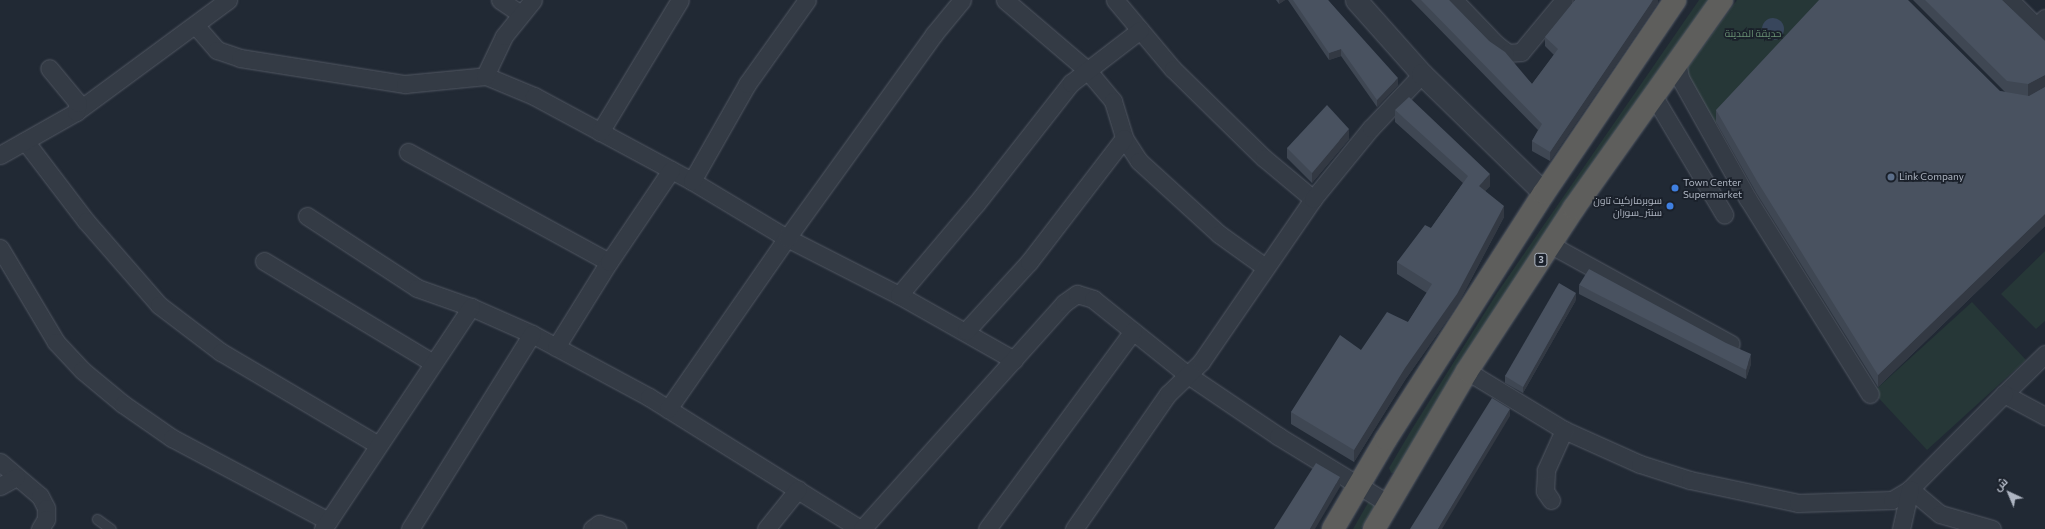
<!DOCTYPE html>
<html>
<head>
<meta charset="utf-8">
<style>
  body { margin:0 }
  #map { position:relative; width:2045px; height:529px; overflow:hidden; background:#212934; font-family:Commissioner,Cairo,sans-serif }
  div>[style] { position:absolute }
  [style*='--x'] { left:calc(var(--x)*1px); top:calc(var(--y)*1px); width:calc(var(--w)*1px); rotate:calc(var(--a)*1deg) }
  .green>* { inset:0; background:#263737 }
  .water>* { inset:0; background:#38465c }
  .round { border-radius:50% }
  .roads { filter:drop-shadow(0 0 1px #525863) drop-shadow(0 0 1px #525863) }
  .service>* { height:9px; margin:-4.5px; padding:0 4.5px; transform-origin:4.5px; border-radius:4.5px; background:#343b45 }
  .minor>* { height:17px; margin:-8.5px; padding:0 8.5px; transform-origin:8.5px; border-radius:8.5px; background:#343b45 }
  .tertiary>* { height:21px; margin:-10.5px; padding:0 10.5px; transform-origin:10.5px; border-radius:10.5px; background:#343b45 }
  .trunk>* { height:22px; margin:-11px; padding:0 11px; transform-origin:11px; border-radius:11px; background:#5e5e5c }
  .wall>* { inset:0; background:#3f4753 }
  .shaded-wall>* { inset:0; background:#333943 }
  .building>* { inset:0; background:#495260 }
  .dots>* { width:11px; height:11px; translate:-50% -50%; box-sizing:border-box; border:2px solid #1a202a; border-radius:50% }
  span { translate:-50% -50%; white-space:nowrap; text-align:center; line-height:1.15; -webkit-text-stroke:3.5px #1a202a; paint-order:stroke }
  .shield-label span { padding:1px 3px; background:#1a202a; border:1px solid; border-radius:3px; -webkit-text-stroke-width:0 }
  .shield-label { font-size:9px; color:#aeb5c2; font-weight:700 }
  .park-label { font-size:10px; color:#689073 }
  .poi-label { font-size:10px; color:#aeb5c2 }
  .left { translate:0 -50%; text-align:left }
  .right { translate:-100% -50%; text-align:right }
  .north { position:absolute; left:1989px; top:473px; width:40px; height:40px; -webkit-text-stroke:3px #1a202a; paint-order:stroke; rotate:316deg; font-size:11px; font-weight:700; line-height:16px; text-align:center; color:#aeb5c2 }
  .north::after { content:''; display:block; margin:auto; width:14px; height:18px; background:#aeb5c2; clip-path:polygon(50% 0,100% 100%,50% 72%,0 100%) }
</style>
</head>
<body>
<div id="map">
  <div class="green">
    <i style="clip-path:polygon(1699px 0,1709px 0,1397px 472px,1391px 473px,1389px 468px,1412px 429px,1497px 293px)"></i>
    <i style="clip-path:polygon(1737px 0,1831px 0,1710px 130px,1680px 78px)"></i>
    <i style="clip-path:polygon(2045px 251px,2045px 321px,2036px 329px,2001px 294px)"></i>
    <i style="clip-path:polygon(1972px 302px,2026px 360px,1927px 450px,1873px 392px)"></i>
    <i style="clip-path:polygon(1369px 501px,1376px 504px,1361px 529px,1353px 529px)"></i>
  </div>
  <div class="water">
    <i class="round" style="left:1762px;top:18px;width:22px;height:22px"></i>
  </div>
  <div class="roads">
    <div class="service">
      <i style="--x:97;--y:519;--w:17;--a:36"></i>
    </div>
    <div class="minor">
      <i style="--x:500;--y:0;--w:25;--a:34"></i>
      <i style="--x:1005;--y:0;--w:109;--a:40.5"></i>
      <i style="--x:1088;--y:71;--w:39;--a:50"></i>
      <i style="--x:1113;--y:101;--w:39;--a:73"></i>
      <i style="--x:1124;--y:138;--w:27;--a:57"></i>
      <i style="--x:1139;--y:161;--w:108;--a:42.4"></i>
      <i style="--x:1219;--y:234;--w:57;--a:35.7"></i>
      <i style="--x:1115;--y:0;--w:90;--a:50"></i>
      <i style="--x:1173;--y:69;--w:127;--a:44.4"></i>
      <i style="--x:1264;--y:158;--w:64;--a:39.9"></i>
      <i style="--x:1454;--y:0;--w:61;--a:46.3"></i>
      <i style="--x:1496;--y:44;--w:15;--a:37"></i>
      <i style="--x:1508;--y:53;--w:13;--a:-4"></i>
      <i style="--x:1521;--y:52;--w:67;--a:-50.4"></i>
      <i style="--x:196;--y:26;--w:32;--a:49"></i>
      <i style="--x:217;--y:50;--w:24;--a:19"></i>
      <i style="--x:240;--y:58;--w:167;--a:9"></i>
      <i style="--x:405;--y:84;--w:81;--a:-5.6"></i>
      <i style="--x:486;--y:76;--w:52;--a:22.6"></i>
      <i style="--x:534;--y:96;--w:179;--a:28.3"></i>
      <i style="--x:692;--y:181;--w:111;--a:31"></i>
      <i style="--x:787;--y:238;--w:126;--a:27"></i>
      <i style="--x:899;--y:295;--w:132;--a:29.5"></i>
      <i style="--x:2035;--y:28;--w:14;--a:-45"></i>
      <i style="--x:1677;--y:61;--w:17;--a:80"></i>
      <i style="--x:1680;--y:78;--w:139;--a:60.7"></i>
      <i style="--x:1748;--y:199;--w:230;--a:58"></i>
      <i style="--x:485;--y:76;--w:44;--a:-64.6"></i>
      <i style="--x:504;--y:36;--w:46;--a:-51.1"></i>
      <i style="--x:1653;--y:95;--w:139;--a:59.2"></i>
      <i style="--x:76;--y:112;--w:189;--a:-36.4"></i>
      <i style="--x:600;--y:132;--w:154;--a:-58.8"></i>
      <i style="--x:25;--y:141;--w:101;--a:52.7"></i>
      <i style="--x:86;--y:221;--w:111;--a:49"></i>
      <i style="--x:159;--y:305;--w:78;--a:37.2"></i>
      <i style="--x:221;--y:352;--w:182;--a:30.6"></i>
      <i style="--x:408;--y:152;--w:229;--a:28.7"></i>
      <i style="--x:0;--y:155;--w:87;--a:-29.5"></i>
      <i style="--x:76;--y:112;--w:9;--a:-77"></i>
      <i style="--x:78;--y:103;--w:45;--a:-129.6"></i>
      <i style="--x:692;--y:181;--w:112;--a:-60.4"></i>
      <i style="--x:747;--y:84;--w:103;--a:-54.5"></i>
      <i style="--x:307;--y:216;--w:131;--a:33.2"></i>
      <i style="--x:417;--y:288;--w:57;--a:19.4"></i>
      <i style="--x:471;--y:307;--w:67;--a:23.9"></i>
      <i style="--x:532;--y:334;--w:133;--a:28.3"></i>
      <i style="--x:649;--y:397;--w:249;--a:32"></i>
      <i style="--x:1551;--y:245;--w:205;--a:28.8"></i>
      <i style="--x:0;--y:248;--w:109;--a:59.2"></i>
      <i style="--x:56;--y:342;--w:38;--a:47"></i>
      <i style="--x:82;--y:370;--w:53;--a:39.7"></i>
      <i style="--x:123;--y:404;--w:60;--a:34.8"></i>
      <i style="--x:172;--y:438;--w:177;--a:28"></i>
      <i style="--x:264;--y:261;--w:197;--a:31.1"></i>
      <i style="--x:899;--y:295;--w:119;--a:-49.8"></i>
      <i style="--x:976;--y:204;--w:154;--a:-51.9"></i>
      <i style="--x:1071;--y:83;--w:87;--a:-37.5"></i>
      <i style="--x:966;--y:331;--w:93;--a:-47.6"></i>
      <i style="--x:1029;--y:262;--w:156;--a:-52.5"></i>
      <i style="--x:556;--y:347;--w:100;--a:-58.1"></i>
      <i style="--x:609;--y:262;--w:111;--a:-56"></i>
      <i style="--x:2045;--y:354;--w:57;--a:135.7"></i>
      <i style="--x:2004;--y:394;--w:47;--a:28.2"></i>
      <i style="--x:1467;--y:371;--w:114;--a:31.3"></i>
      <i style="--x:1564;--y:430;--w:83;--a:24.1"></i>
      <i style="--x:1640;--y:464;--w:52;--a:17.7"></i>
      <i style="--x:1690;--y:480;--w:110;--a:12"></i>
      <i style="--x:1798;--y:503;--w:94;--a:-1.8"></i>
      <i style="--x:1892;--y:500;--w:21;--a:-31"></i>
      <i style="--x:1910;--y:489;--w:134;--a:-45.3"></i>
      <i style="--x:668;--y:409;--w:208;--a:-55.2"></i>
      <i style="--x:787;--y:238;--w:251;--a:-54.2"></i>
      <i style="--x:934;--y:34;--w:44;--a:-50.5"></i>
      <i style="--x:0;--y:462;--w:52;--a:40.4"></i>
      <i style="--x:40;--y:496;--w:13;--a:63"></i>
      <i style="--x:46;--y:508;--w:11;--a:90"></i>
      <i style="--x:46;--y:519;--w:12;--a:121"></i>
      <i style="--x:0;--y:486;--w:18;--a:-29"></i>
      <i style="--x:1910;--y:489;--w:39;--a:40"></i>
      <i style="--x:1940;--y:514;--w:54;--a:16.1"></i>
      <i style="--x:1551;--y:500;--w:11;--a:-124"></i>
      <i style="--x:1545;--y:491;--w:21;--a:-87"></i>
      <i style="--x:1546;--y:470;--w:44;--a:-65.8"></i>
      <i style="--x:323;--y:529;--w:267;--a:-56.3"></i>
      <i style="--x:410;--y:529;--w:230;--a:-58"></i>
      <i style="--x:592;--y:529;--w:9;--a:-36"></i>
      <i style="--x:599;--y:524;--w:19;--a:16"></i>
      <i style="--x:766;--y:529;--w:51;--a:-51.3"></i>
      <i style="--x:862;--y:529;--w:303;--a:-48.2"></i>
      <i style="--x:1064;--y:303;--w:16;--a:-35"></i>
      <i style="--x:1077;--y:294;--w:17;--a:17"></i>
      <i style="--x:1093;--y:299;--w:122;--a:38.7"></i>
      <i style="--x:1188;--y:375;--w:109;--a:34.1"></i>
      <i style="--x:1278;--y:436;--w:130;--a:31.5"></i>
      <i style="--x:987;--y:529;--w:246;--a:-53.6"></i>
      <i style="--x:1074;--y:529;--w:165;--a:-55.2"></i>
      <i style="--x:1168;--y:394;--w:46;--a:-44.1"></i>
      <i style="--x:1201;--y:362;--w:198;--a:-55.5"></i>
      <i style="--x:1313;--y:199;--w:92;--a:-50.8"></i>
      <i style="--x:1371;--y:128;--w:74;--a:-46.6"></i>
      <i style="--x:1901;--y:529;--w:41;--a:-77.3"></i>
    </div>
    <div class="tertiary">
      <i style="--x:1356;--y:0;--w:99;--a:48.3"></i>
      <i style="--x:1422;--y:74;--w:170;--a:44.3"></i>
      <i style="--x:2007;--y:0;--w:54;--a:45"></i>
    </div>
    <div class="trunk">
      <i style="--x:1333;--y:529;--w:104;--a:-59.5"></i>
      <i style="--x:1386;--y:439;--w:292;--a:-57.3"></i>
      <i style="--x:1544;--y:193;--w:233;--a:-55.8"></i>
      <i style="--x:1374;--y:529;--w:183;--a:-59.5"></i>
      <i style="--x:1467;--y:371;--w:195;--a:-56.7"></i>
      <i style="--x:1574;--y:208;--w:255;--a:-54.6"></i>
    </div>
  </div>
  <div class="wall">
    <i style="clip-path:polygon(1276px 0,1285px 0,1279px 4px)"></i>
    <i style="clip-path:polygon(1288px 0,1328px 0,1398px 85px,1377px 107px,1341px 56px,1329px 60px)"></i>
    <i style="clip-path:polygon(1411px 0,1449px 0,1489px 41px,1532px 84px,1554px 55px,1545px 46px,1545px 37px,1658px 0,1658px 3px,1550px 161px,1532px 151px,1532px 141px,1538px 130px)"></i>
    <i style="clip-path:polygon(1913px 0,2002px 0,2045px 41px,2045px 226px,1878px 387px,1757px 194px,1716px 122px,1716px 110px,2000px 91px,2005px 92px)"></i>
    <i style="clip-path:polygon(1395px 110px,1490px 186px,1485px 191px,1504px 217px,1457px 306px,1405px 380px,1354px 462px,1291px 424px,1291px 412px,1361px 350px,1408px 322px,1427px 293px,1397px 274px,1397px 262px,1431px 228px,1463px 183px,1395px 122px)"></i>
    <i style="clip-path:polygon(1349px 139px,1312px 183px,1287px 158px,1287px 148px)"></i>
    <i style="clip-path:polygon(1579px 285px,1751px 364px,1746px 379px,1579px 294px)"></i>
    <i style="clip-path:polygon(1576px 300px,1523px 393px,1505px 383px,1505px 376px)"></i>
  </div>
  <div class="shaded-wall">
    <i style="clip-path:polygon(1279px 0,1285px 0,1279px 4px)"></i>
    <i style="clip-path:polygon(1653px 0,1658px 0,1658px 3px,1550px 161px,1550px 152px)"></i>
    <i style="clip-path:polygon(1341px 49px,1341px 56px,1329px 60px,1329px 53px)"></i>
    <i style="clip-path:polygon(2045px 75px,2045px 87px,2028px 97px,2028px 84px)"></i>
    <i style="clip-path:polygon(1398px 78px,1398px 85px,1377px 107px,1377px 100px)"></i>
    <i style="clip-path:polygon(1349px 129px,1349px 139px,1312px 183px,1312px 173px)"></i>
    <i style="clip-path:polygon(1490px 174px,1490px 186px,1479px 197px,1479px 186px)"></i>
    <i style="clip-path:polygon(1504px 206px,1504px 217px,1457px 306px,1405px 380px,1354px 462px,1354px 450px)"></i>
    <i style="clip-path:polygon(2045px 214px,2045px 226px,1878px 387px,1878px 375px)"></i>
    <i style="clip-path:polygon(1576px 293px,1576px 300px,1523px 393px,1523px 387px)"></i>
    <i style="clip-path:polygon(1751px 354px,1751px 364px,1746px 379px,1746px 370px)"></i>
    <i style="clip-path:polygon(1510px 409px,1510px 416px,1442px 529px,1438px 529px)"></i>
    <i style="clip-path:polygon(1340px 477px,1340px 487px,1315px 529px,1310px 529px)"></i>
  </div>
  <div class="building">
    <i style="clip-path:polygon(1293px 0,1328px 0,1398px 78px,1377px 100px,1341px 49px,1329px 53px)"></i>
    <i style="clip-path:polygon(1421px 0,1449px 0,1489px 41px,1505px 52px,1532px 84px,1558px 49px,1545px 37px,1575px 0,1653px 0,1550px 152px,1532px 141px,1542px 124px)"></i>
    <i style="clip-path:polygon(1819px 0,1908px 0,2000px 91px,2029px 96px,2045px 87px,2045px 214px,1878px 375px,1757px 181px,1716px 110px)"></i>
    <i style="clip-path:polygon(1925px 0,2002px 0,2045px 41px,2045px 75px,2028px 84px,2007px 81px)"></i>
    <i style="clip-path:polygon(1409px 97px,1490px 174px,1479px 186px,1504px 206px,1457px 294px,1405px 368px,1354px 450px,1291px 412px,1340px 335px,1361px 350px,1387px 312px,1408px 322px,1432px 284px,1397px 262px,1425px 225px,1431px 228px,1468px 176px,1395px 110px)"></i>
    <i style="clip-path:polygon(1327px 105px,1349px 129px,1312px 173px,1287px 148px)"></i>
    <i style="clip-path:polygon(1589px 269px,1726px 343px,1751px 354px,1746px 370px,1579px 285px)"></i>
    <i style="clip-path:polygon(1559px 283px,1576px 293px,1523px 387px,1505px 376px)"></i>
    <i style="clip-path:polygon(1492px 398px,1510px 409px,1438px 529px,1410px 529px)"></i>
    <i style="clip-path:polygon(1316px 463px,1340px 477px,1310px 529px,1274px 529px)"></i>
  </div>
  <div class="dots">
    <i style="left:1891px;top:177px;background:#5c6f8a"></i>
    <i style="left:1675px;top:188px;background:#3f7fe0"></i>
    <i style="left:1670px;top:206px;background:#3f7fe0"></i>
  </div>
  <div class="shield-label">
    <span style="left:1541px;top:260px">3</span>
  </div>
  <div class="park-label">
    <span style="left:1753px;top:34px">حديقة المدينة</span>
  </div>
  <div class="poi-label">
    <span class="left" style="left:1899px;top:177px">Link Company</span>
    <span class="left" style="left:1683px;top:188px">Town Center<br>Supermarket</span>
    <span class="right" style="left:1662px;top:206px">سوبرماركيت تاون<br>سنتر _سوران</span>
  </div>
  <div class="north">ش</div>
</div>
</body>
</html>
